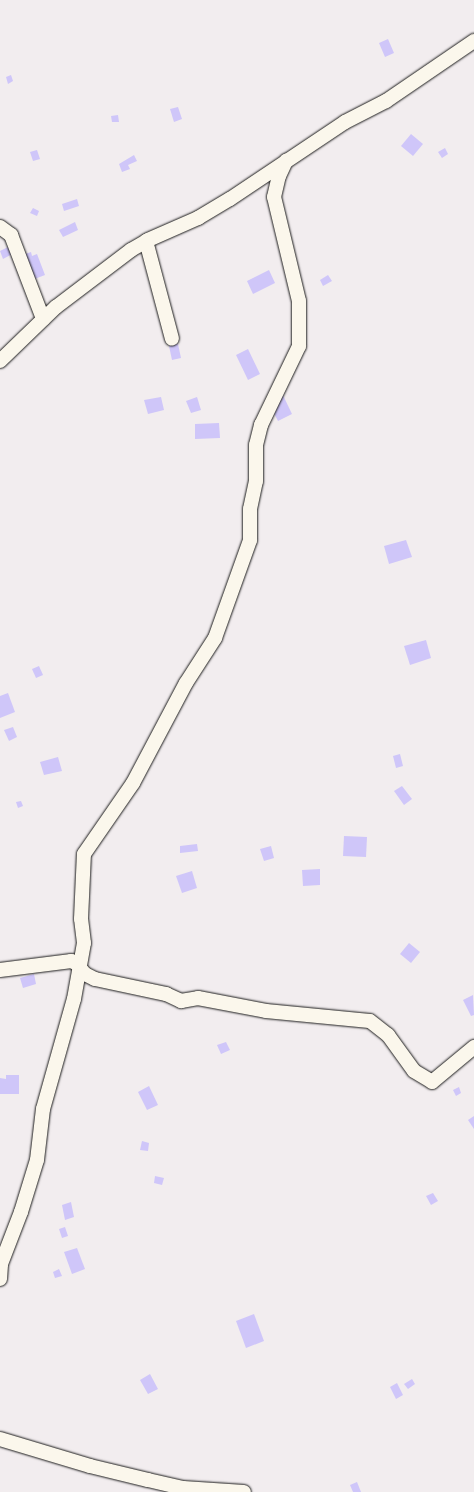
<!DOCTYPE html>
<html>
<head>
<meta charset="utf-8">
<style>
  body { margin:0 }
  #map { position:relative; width:474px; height:1492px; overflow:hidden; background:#f2edef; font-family:"Comic Neue",sans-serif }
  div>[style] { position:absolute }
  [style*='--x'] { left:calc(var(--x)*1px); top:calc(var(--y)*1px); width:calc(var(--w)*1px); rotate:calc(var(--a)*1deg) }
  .building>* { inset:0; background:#cfc6f9 }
  .roads { filter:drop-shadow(0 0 1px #1c1c1c) drop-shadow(0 0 1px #1c1c1c) }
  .minor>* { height:14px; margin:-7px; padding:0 7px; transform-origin:7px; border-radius:7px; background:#fbf7ec }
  span { translate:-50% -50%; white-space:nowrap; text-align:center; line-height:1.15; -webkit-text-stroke:4px #fbf7ec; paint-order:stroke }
</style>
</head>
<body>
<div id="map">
  <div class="building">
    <i style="clip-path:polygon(388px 39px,394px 53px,385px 57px,379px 43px)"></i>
    <i style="clip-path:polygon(11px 75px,13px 81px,8px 84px,6px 77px)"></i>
    <i style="clip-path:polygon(178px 107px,182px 119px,174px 122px,170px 109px)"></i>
    <i style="clip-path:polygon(118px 115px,119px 122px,112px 122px,111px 116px)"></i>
    <i style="clip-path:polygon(411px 134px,423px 144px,413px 156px,401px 146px)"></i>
    <i style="clip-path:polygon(445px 148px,448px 154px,442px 158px,438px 152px)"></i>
    <i style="clip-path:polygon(37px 150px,40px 159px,33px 161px,30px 152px)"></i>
    <i style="clip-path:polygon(134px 155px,137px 161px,128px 165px,130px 169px,122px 172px,119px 164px)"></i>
    <i style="clip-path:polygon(77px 199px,79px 206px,64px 211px,62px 204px)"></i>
    <i style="clip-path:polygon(33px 208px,39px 211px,37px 216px,30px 213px)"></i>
    <i style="clip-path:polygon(75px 222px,78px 230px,63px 237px,59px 230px)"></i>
    <i style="clip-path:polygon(10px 246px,14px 253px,3px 259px,0 251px)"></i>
    <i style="clip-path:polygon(31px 252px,32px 256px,37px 254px,45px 275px,32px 280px,22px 255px)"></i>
    <i style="clip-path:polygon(269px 270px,275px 283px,253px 294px,247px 281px)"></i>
    <i style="clip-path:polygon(328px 275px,332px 281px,323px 286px,320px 280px)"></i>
    <i style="clip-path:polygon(178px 344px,181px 358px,172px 360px,169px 346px)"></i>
    <i style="clip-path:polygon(248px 349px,260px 374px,248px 380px,236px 355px)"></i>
    <i style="clip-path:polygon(281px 391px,292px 414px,278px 421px,266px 398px)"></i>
    <i style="clip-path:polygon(161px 397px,164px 410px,148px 414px,144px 400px)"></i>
    <i style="clip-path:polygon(197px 397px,201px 410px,191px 413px,186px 401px)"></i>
    <i style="clip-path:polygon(219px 423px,220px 438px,195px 439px,195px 424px)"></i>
    <i style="clip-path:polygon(406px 540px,412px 557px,389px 564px,384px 546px)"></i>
    <i style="clip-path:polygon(426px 640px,431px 658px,410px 665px,404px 646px)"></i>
    <i style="clip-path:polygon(39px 666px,43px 675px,36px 678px,32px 669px)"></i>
    <i style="clip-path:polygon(8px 693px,15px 712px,0 718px,0 696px)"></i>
    <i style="clip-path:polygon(13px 727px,17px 737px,9px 741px,4px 730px)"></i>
    <i style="clip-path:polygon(400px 754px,403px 766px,396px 768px,393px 756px)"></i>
    <i style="clip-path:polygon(58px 757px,62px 771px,44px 775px,40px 762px)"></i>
    <i style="clip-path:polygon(402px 786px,412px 799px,404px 805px,394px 791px)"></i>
    <i style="clip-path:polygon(21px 801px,23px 806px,18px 808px,16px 802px)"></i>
    <i style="clip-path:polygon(344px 836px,367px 837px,366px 857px,343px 856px)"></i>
    <i style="clip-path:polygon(197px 844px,198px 851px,180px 853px,180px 846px)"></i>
    <i style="clip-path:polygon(271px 846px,274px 858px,264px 861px,260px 849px)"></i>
    <i style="clip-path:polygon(320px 869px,320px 885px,303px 886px,302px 870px)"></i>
    <i style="clip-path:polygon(192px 871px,197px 888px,182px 893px,176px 876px)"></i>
    <i style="clip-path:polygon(409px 943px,420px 952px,411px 963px,400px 954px)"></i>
    <i style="clip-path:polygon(34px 974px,36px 984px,23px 988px,20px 978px)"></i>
    <i style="clip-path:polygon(473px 995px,474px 1015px,471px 1016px,463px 1000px)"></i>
    <i style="clip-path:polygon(226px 1042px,230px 1050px,221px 1054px,217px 1045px)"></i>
    <i style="clip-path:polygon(6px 1075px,19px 1075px,19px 1094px,0 1094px,0 1078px,6px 1079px)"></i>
    <i style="clip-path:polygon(149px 1086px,158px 1105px,147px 1110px,138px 1092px)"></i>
    <i style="clip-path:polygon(459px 1087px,461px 1093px,456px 1096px,453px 1090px)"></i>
    <i style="clip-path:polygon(474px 1116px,474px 1129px,468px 1120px)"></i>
    <i style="clip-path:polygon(142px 1141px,149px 1143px,148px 1151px,140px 1150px)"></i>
    <i style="clip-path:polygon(155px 1176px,164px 1178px,162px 1185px,154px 1183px)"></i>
    <i style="clip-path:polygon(433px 1193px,438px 1201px,431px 1205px,426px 1196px)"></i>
    <i style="clip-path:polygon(71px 1202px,74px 1217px,65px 1220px,62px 1205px)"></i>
    <i style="clip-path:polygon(65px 1227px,68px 1236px,62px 1238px,59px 1229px)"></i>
    <i style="clip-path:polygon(77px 1248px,85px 1269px,72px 1274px,64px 1252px)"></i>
    <i style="clip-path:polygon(59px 1269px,62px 1276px,55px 1278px,53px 1272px)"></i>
    <i style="clip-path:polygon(254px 1314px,264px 1341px,246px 1348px,236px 1321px)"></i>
    <i style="clip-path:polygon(150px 1374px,158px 1389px,148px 1394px,140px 1380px)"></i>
    <i style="clip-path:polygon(412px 1379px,415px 1384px,408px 1389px,404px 1384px)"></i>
    <i style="clip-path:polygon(397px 1383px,403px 1395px,396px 1399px,390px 1387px)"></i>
    <i style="clip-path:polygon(357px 1482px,361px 1492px,353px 1492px,350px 1485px)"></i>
  </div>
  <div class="roads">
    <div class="minor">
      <i style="--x:0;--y:227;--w:14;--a:36"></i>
      <i style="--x:11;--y:235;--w:90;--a:69.1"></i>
      <i style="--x:146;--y:241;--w:101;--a:75.1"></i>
      <i style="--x:0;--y:361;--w:78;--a:-44"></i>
      <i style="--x:56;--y:307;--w:94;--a:-37.2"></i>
      <i style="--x:131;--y:250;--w:20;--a:-30"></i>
      <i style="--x:148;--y:240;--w:55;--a:-23.7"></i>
      <i style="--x:198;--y:218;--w:37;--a:-31"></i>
      <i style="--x:230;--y:199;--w:138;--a:-33.8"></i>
      <i style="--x:345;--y:122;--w:46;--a:-27.1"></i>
      <i style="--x:386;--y:101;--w:107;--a:-34.3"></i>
      <i style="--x:0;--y:970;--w:72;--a:-7.2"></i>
      <i style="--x:71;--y:961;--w:5;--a:22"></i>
      <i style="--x:76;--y:963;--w:14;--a:51"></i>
      <i style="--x:85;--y:974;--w:11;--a:27"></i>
      <i style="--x:95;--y:979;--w:73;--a:11.9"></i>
      <i style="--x:166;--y:994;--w:17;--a:25"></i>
      <i style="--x:181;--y:1001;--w:17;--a:-10"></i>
      <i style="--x:198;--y:998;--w:69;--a:10.8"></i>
      <i style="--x:266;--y:1011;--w:104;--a:5.5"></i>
      <i style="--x:370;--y:1021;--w:23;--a:38"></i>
      <i style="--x:388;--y:1035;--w:44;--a:54.2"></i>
      <i style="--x:414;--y:1071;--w:21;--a:31"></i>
      <i style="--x:432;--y:1082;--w:55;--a:-39.8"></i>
      <i style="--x:0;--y:1279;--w:15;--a:-86"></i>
      <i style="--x:1;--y:1264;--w:56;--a:-69"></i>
      <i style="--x:21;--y:1212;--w:54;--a:-72.9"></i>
      <i style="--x:37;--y:1160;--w:51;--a:-83.3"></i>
      <i style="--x:43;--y:1109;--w:114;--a:-74.3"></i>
      <i style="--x:74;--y:999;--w:57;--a:-79.9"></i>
      <i style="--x:84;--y:943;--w:24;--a:-97"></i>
      <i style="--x:81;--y:919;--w:65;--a:-87.4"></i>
      <i style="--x:84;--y:854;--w:86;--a:-55.4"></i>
      <i style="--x:133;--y:783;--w:113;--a:-62.1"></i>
      <i style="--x:186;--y:683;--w:54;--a:-57.2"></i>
      <i style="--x:215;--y:638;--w:104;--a:-70.3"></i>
      <i style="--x:250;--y:540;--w:31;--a:-90"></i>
      <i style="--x:250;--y:509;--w:29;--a:-78"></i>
      <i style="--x:256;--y:481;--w:36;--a:-90"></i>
      <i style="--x:256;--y:445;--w:21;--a:-76"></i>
      <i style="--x:261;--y:425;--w:88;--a:-64.3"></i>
      <i style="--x:299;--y:346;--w:45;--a:-90"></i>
      <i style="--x:299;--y:301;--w:107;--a:-103.5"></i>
      <i style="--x:274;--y:197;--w:22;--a:-77"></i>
      <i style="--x:279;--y:176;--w:17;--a:-65"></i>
      <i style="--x:0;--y:1439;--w:94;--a:16.7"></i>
      <i style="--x:90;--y:1466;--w:60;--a:13.6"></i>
      <i style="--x:148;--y:1480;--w:36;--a:13"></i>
      <i style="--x:183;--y:1488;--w:61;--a:3.8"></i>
    </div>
  </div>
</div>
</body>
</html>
